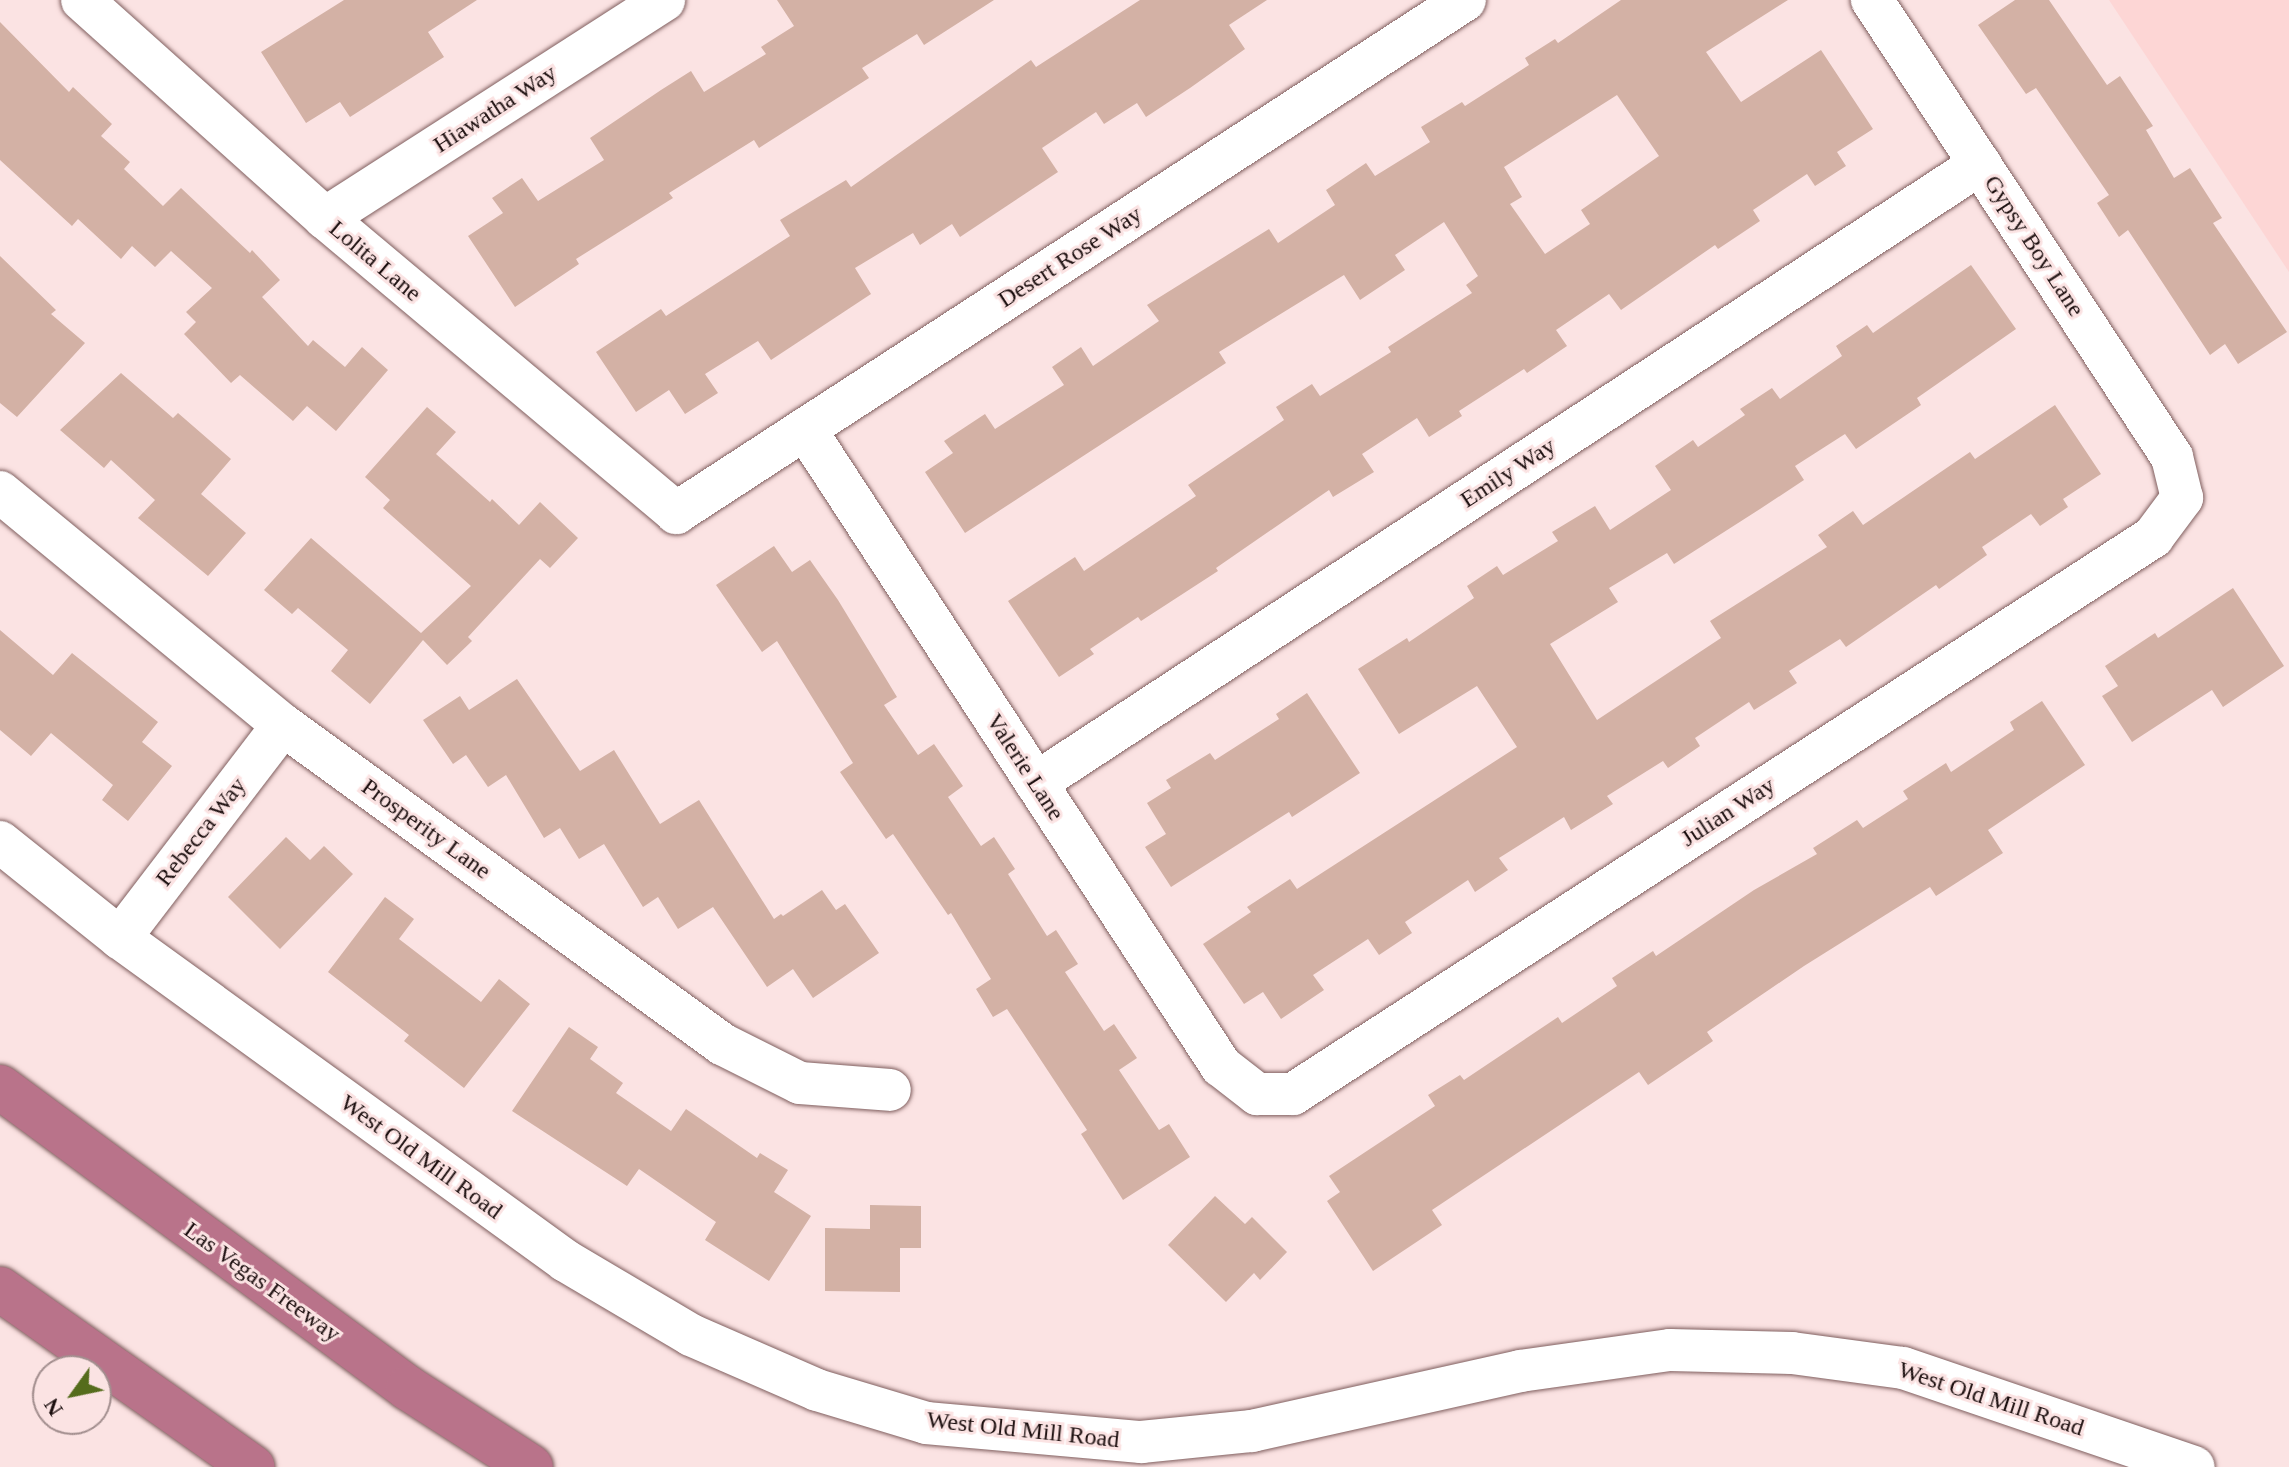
<!DOCTYPE html>
<html>
<head>
<meta charset="utf-8">
<style>
  body { margin:0 }
  #map { position:relative; width:2289px; height:1467px; overflow:hidden; background:#fbe3e3; font-family:"Times New Roman",serif }
  div>[style] { position:absolute }
  [style*='--x'] { left:calc(var(--x)*1px); top:calc(var(--y)*1px); width:calc(var(--w)*1px); rotate:calc(var(--a)*1deg) }
  .built>* { inset:0; background:#fdd6d5 }
  .building>* { inset:0; background:#d3b1a5 }
  .roads { filter:drop-shadow(0 0 2px #805f5f) drop-shadow(0 0 2px #805f5f) }
  .minor>* { height:42px; margin:-21px; padding:0 21px; transform-origin:21px; border-radius:21px; background:#fff }
  .highway>* { height:44px; margin:-22px; padding:0 22px; transform-origin:22px; border-radius:22px; background:#b9738a }
  span { translate:-50% -50%; white-space:nowrap; text-align:center; line-height:1.15; -webkit-text-stroke:6px #fbe3e3; paint-order:stroke }
  .street-label { font-size:24px; color:#1c0f0f }
  .north { position:absolute; left:32px; top:1355px; width:80px; height:80px; box-sizing:border-box; background:#fbe3e3; border:2px solid #a28e8e; border-radius:50%; rotate:237deg; font-size:22px; font-weight:700; line-height:32px; text-align:center; color:#1c0f0f }
  .north::after { content:''; display:block; margin:auto; width:28px; height:36px; background:#556c1c; clip-path:polygon(50% 0,100% 100%,50% 72%,0 100%) }
</style>
</head>
<body>
<div id="map">
  <div class="built">
    <i style="clip-path:polygon(2109px 0,2289px 0,2289px 272px)"></i>
  </div>
  <div class="building">
    <i style="clip-path:polygon(344px 0,477px 0,428px 32px,444px 57px,350px 117px,340px 102px,306px 123px,261px 52px)"></i>
    <i style="clip-path:polygon(777px 0,994px 0,924px 45px,917px 34px,862px 68px,869px 78px,759px 148px,754px 140px,669px 193px,673px 198px,576px 259px,579px 264px,515px 307px,468px 236px,503px 213px,492px 198px,522px 178px,538px 201px,604px 160px,590px 138px,661px 90px,691px 71px,704px 92px,766px 54px,761px 47px,794px 26px)"></i>
    <i style="clip-path:polygon(1140px 0,1267px 0,1229px 25px,1245px 49px,1190px 88px,1146px 117px,1137px 103px,1104px 124px,1096px 112px,1042px 148px,1058px 172px,960px 237px,952px 224px,920px 245px,913px 233px,855px 268px,871px 294px,771px 360px,758px 341px,705px 374px,718px 393px,685px 414px,669px 390px,636px 412px,596px 352px,661px 309px,666px 316px,790px 236px,780px 220px,846px 180px,851px 187px,1031px 60px,1036px 67px)"></i>
    <i style="clip-path:polygon(evenodd,1621px 0,1788px 0,1706px 52px,1741px 102px,1821px 50px,1873px 129px,1837px 152px,1846px 166px,1815px 186px,1807px 174px,1753px 210px,1760px 221px,1718px 249px,1715px 245px,1621px 310px,1609px 294px,1556px 330px,1567px 346px,1527px 373px,1524px 369px,1459px 411px,1462px 416px,1429px 437px,1417px 418px,1362px 454px,1374px 472px,1333px 497px,1329px 490px,1216px 568px,1218px 571px,1141px 621px,1138px 617px,1090px 649px,1094px 654px,1059px 677px,1008px 601px,1075px 557px,1084px 571px,1196px 496px,1188px 485px,1284px 420px,1276px 407px,1312px 384px,1320px 396px,1391px 352px,1388px 347px,1472px 293px,1466px 285px,1478px 276px,1444px 222px,1395px 255px,1405px 270px,1360px 300px,1344px 275px,1219px 352px,1226px 363px,965px 533px,925px 472px,953px 453px,944px 441px,985px 414px,995px 429px,1064px 385px,1052px 367px,1081px 347px,1093px 366px,1159px 321px,1147px 305px,1269px 229px,1278px 243px,1335px 205px,1326px 190px,1366px 163px,1375px 176px,1430px 142px,1421px 127px,1462px 102px,1465px 106px,1529px 65px,1525px 58px,1555px 39px,1558px 43px,1621px 0,1617px 95px,1659px 156px,1581px 210px,1590px 224px,1545px 254px,1510px 204px,1522px 197px,1504px 167px,1617px 95px)"></i>
    <i style="clip-path:polygon(2015px 0,2049px 0,2107px 85px,2120px 76px,2153px 126px,2146px 130px,2174px 178px,2190px 168px,2222px 218px,2213px 223px,2287px 332px,2238px 364px,2225px 344px,2210px 355px,2128px 230px,2119px 237px,2097px 203px,2109px 195px,2036px 88px,2026px 94px,1978px 25px)"></i>
    <i style="clip-path:polygon(0 22px,69px 92px,73px 87px,112px 124px,101px 136px,130px 162px,124px 169px,163px 206px,181px 188px,250px 253px,252px 250px,280px 280px,262px 297px,308px 346px,313px 340px,345px 367px,362px 347px,388px 370px,336px 431px,307px 406px,293px 421px,240px 375px,231px 383px,184px 334px,196px 322px,186px 312px,212px 288px,171px 251px,155px 267px,132px 246px,121px 259px,78px 219px,72px 226px,0 160px)"></i>
    <i style="clip-path:polygon(0 256px,56px 310px,51px 314px,85px 343px,17px 417px,0 403px)"></i>
    <i style="clip-path:polygon(1971px 265px,2016px 329px,1917px 398px,1921px 405px,1856px 449px,1845px 434px,1795px 466px,1804px 480px,1760px 509px,1674px 564px,1667px 553px,1609px 588px,1618px 602px,1550px 644px,1597px 720px,1721px 638px,1710px 621px,1827px 547px,1818px 535px,1853px 511px,1863px 525px,1970px 452px,1975px 459px,2055px 405px,2101px 474px,2063px 499px,2068px 507px,2040px 526px,2031px 514px,1982px 547px,1987px 555px,1939px 589px,1936px 585px,1846px 647px,1840px 639px,1789px 671px,1797px 683px,1754px 710px,1749px 702px,1695px 738px,1700px 746px,1668px 768px,1663px 761px,1607px 796px,1613px 804px,1571px 830px,1564px 817px,1499px 858px,1508px 870px,1475px 892px,1468px 880px,1405px 922px,1412px 933px,1379px 955px,1368px 939px,1313px 975px,1324px 990px,1281px 1019px,1263px 992px,1244px 1004px,1203px 944px,1251px 912px,1247px 907px,1290px 879px,1297px 889px,1517px 747px,1477px 686px,1399px 734px,1358px 669px,1407px 638px,1409px 642px,1474px 598px,1467px 586px,1497px 566px,1503px 575px,1558px 541px,1552px 532px,1595px 506px,1610px 530px,1671px 490px,1655px 466px,1693px 440px,1698px 447px,1745px 415px,1740px 409px,1772px 388px,1780px 399px,1842px 356px,1836px 346px,1867px 325px,1873px 333px)"></i>
    <i style="clip-path:polygon(121px 373px,173px 418px,178px 413px,231px 459px,201px 494px,246px 533px,208px 576px,138px 518px,155px 500px,111px 460px,104px 468px,60px 430px)"></i>
    <i style="clip-path:polygon(427px 407px,456px 432px,436px 454px,490px 502px,492px 499px,519px 525px,540px 502px,578px 538px,550px 568px,540px 559px,468px 637px,472px 641px,447px 665px,423px 640px,370px 704px,331px 671px,348px 650px,298px 608px,292px 614px,264px 590px,311px 538px,421px 633px,471px 586px,383px 508px,390px 500px,365px 477px)"></i>
    <i style="clip-path:polygon(774px 546px,792px 572px,810px 560px,838px 600px,897px 697px,884px 705px,918px 755px,934px 744px,963px 786px,948px 797px,981px 846px,994px 837px,1015px 869px,1008px 874px,1047px 936px,1056px 930px,1078px 964px,1065px 972px,1104px 1031px,1114px 1024px,1137px 1058px,1119px 1070px,1159px 1130px,1169px 1124px,1190px 1157px,1123px 1200px,1081px 1134px,1087px 1130px,1007px 1009px,993px 1017px,976px 989px,991px 979px,951px 913px,948px 915px,893px 834px,886px 839px,840px 772px,853px 763px,777px 641px,762px 652px,716px 585px)"></i>
    <i style="clip-path:polygon(2233px 588px,2284px 666px,2223px 707px,2212px 690px,2132px 742px,2102px 696px,2118px 686px,2105px 666px,2155px 633px,2158px 638px)"></i>
    <i style="clip-path:polygon(0 630px,53px 675px,72px 653px,158px 722px,142px 742px,172px 766px,128px 821px,102px 800px,113px 785px,51px 733px,31px 756px,0 730px)"></i>
    <i style="clip-path:polygon(517px 679px,580px 771px,614px 750px,660px 824px,699px 800px,774px 919px,781px 914px,783px 916px,822px 890px,836px 910px,845px 904px,879px 953px,813px 998px,793px 969px,767px 987px,713px 907px,678px 929px,658px 897px,643px 907px,604px 844px,579px 859px,560px 828px,544px 838px,506px 775px,488px 787px,466px 755px,453px 764px,423px 720px,460px 696px,469px 710px)"></i>
    <i style="clip-path:polygon(1307px 693px,1360px 773px,1292px 817px,1289px 812px,1171px 887px,1145px 847px,1166px 834px,1147px 803px,1171px 788px,1166px 780px,1210px 753px,1215px 760px,1279px 719px,1276px 714px)"></i>
    <i style="clip-path:polygon(2042px 701px,2085px 765px,1988px 830px,2003px 853px,1936px 896px,1930px 887px,1804px 966px,1707px 1032px,1713px 1041px,1648px 1085px,1639px 1072px,1432px 1210px,1442px 1225px,1373px 1271px,1327px 1201px,1340px 1192px,1329px 1176px,1435px 1106px,1428px 1095px,1460px 1075px,1464px 1080px,1558px 1017px,1562px 1023px,1617px 986px,1612px 978px,1653px 951px,1656px 956px,1754px 890px,1817px 854px,1813px 848px,1857px 820px,1863px 828px,1908px 799px,1903px 791px,1946px 763px,1951px 772px,2014px 730px,2010px 722px)"></i>
    <i style="clip-path:polygon(286px 837px,310px 860px,324px 846px,353px 874px,280px 949px,228px 897px)"></i>
    <i style="clip-path:polygon(385px 897px,414px 919px,399px 939px,481px 1002px,499px 979px,530px 1004px,464px 1088px,404px 1041px,409px 1035px,328px 972px)"></i>
    <i style="clip-path:polygon(569px 1027px,598px 1047px,590px 1059px,623px 1083px,616px 1093px,671px 1131px,686px 1109px,757px 1158px,760px 1153px,788px 1170px,774px 1192px,811px 1216px,769px 1281px,705px 1240px,716px 1222px,639px 1169px,627px 1186px,512px 1111px)"></i>
    <i style="clip-path:polygon(1215px 1196px,1245px 1224px,1252px 1217px,1287px 1252px,1260px 1280px,1254px 1273px,1226px 1302px,1168px 1245px)"></i>
    <i style="clip-path:polygon(870px 1205px,921px 1206px,921px 1248px,900px 1248px,900px 1292px,825px 1291px,825px 1228px,870px 1229px)"></i>
  </div>
  <div class="roads">
    <div class="minor">
      <i style="--x:82;--y:0;--w:326;--a:41.9"></i>
      <i style="--x:325;--y:218;--w:459;--a:40"></i>
      <i style="--x:676;--y:513;--w:941;--a:-33.03"></i>
      <i style="--x:325;--y:218;--w:403;--a:-32.7"></i>
      <i style="--x:805;--y:429;--w:761;--a:56.85"></i>
      <i style="--x:1221;--y:1066;--w:46;--a:37.9"></i>
      <i style="--x:1257;--y:1094;--w:36;--a:0"></i>
      <i style="--x:1293;--y:1094;--w:1025;--a:-32.93"></i>
      <i style="--x:2153;--y:537;--w:49;--a:-53.4"></i>
      <i style="--x:2182;--y:498;--w:42;--a:-103.7"></i>
      <i style="--x:2172;--y:457;--w:547;--a:-123.28"></i>
      <i style="--x:0;--y:492;--w:367;--a:39.5"></i>
      <i style="--x:283;--y:725;--w:543;--a:36"></i>
      <i style="--x:722;--y:1044;--w:87;--a:26.6"></i>
      <i style="--x:800;--y:1083;--w:90;--a:4.4"></i>
      <i style="--x:1036;--y:783;--w:1129;--a:-33.25"></i>
      <i style="--x:0;--y:842;--w:154;--a:38.7"></i>
      <i style="--x:120;--y:938;--w:551;--a:35.91"></i>
      <i style="--x:566;--y:1261;--w:145;--a:30.6"></i>
      <i style="--x:691;--y:1335;--w:137;--a:23.6"></i>
      <i style="--x:817;--y:1390;--w:114;--a:16.8"></i>
      <i style="--x:926;--y:1423;--w:216;--a:5.1"></i>
      <i style="--x:1141;--y:1442;--w:112;--a:-5.7"></i>
      <i style="--x:1252;--y:1431;--w:275;--a:-12.6"></i>
      <i style="--x:1520;--y:1371;--w:151;--a:-8"></i>
      <i style="--x:1670;--y:1350;--w:122;--a:1.4"></i>
      <i style="--x:1792;--y:1353;--w:112;--a:7.7"></i>
      <i style="--x:1903;--y:1368;--w:307;--a:18.8"></i>
      <i style="--x:120;--y:938;--w:268;--a:-52.6"></i>
    </div>
    <div class="highway">
      <i style="--x:0;--y:1087;--w:507;--a:36.42"></i>
      <i style="--x:408;--y:1388;--w:146;--a:32.7"></i>
      <i style="--x:0;--y:1289;--w:309;--a:35.2"></i>
    </div>
  </div>
  <div class="street-label">
    <span style="left:495px;top:109px;rotate:-33deg">Hiawatha Way</span>
    <span style="left:2034px;top:246px;rotate:57deg">Gypsy Boy Lane</span>
    <span style="left:1070px;top:257px;rotate:-33deg">Desert Rose Way</span>
    <span style="left:375px;top:261px;rotate:40deg">Lolita Lane</span>
    <span style="left:1508px;top:473px;rotate:-33deg">Emily Way</span>
    <span style="left:1025px;top:767px;rotate:57deg">Valerie Lane</span>
    <span style="left:1728px;top:812px;rotate:-33deg">Julian Way</span>
    <span style="left:426px;top:829px;rotate:36deg">Prosperity Lane</span>
    <span style="left:201px;top:832px;rotate:-52deg">Rebecca Way</span>
    <span style="left:421px;top:1157px;rotate:36deg">West Old Mill Road</span>
    <span style="left:262px;top:1282px;rotate:36deg">Las Vegas Freeway</span>
    <span style="left:1991px;top:1399px;rotate:18deg">West Old Mill Road</span>
    <span style="left:1023px;top:1430px;rotate:6deg">West Old Mill Road</span>
  </div>
  <div class="north">N</div>
</div>
</body>
</html>
